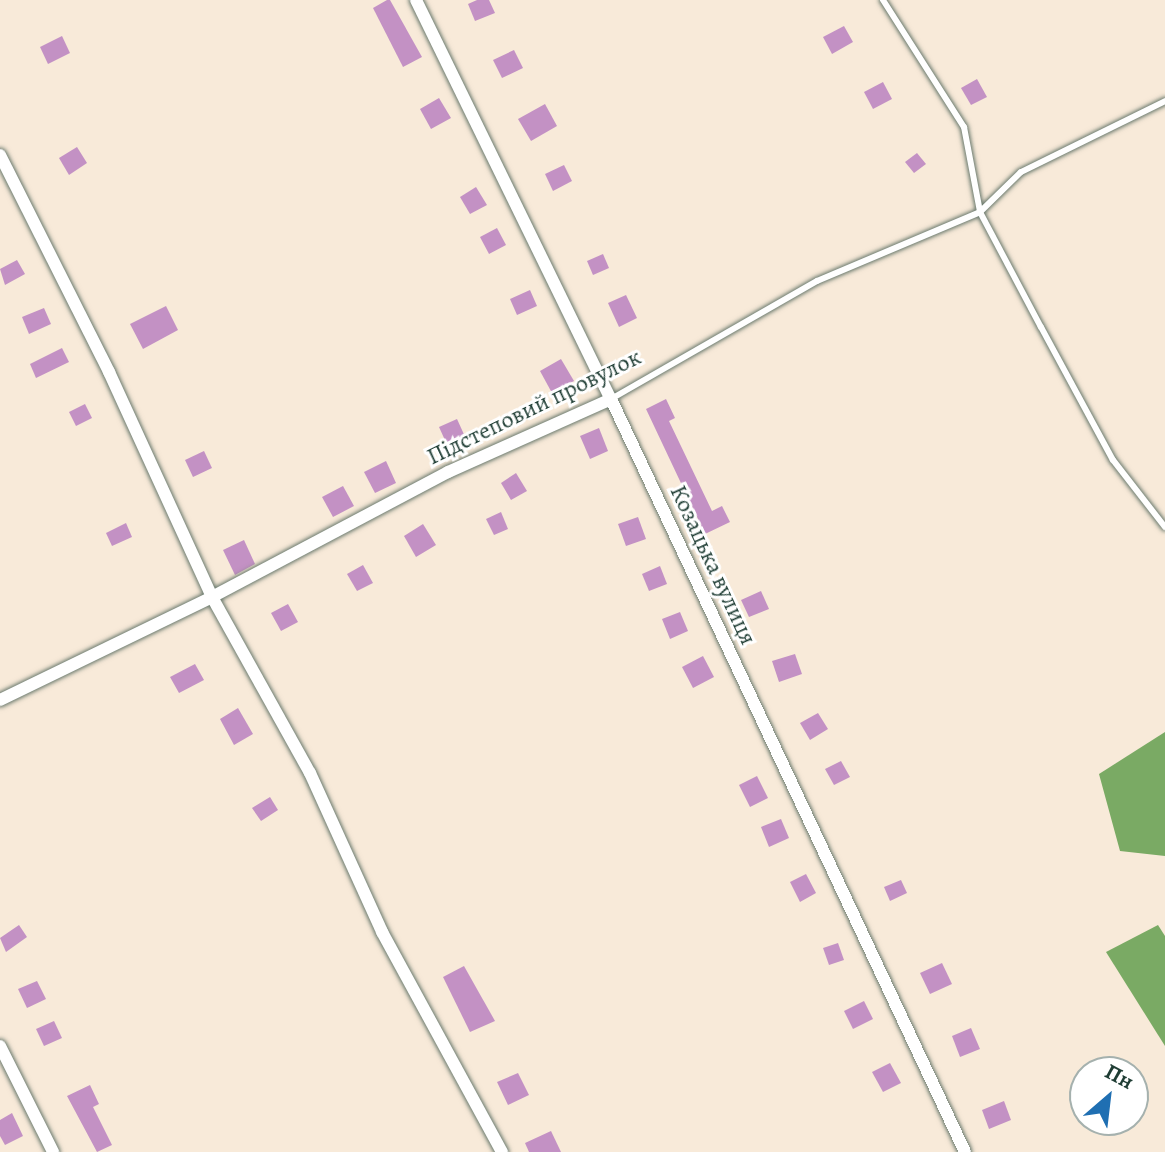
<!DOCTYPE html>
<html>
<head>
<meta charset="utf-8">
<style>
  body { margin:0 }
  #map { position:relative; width:1165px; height:1152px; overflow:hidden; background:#f8ead9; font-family:Alegreya,serif }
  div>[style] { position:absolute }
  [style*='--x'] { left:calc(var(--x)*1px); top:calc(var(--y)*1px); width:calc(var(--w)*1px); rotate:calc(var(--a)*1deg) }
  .forest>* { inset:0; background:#7aaa64 }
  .building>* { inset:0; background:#c391c4 }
  .roads { filter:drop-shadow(0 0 2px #6b7a6e) drop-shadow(0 0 2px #6b7a6e) }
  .service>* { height:6px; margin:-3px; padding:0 3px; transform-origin:3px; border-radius:3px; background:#fff }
  .minor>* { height:12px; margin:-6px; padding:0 6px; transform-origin:6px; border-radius:6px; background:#fff }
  span { translate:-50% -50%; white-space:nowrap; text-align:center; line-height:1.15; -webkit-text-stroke:6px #fff; paint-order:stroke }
  .street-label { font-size:24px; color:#1f3d34 }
  .north { position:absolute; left:1069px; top:1056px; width:80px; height:80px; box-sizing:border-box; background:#fff; border:2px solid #a5b1ae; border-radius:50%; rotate:28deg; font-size:22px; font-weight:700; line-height:32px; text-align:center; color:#1f3d34 }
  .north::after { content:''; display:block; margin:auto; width:28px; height:36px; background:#1f6fb2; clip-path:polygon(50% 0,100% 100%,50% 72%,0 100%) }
</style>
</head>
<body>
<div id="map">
  <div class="forest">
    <i style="clip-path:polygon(1165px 732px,1165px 856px,1120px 851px,1099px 774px)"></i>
    <i style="clip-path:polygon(1158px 925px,1165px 936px,1165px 1046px,1106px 952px)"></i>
  </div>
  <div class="building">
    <i style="clip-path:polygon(387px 0,390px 0,422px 57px,403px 67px,373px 8px)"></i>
    <i style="clip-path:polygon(477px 0,489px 0,495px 13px,475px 21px,468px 4px)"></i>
    <i style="clip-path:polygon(844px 26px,853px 42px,832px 54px,823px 37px)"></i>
    <i style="clip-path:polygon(62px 36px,70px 53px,48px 64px,40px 47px)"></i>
    <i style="clip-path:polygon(514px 50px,523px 68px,502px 78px,493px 60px)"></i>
    <i style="clip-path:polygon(977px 79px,987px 97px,971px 105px,961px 88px)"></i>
    <i style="clip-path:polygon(883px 82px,892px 99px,873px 109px,864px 92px)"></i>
    <i style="clip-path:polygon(439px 98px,451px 118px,431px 129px,420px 109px)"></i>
    <i style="clip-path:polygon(545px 104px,557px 126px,531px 141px,518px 119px)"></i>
    <i style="clip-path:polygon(77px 147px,87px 163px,69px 175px,59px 158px)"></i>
    <i style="clip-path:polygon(917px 153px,926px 164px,914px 173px,905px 162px)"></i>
    <i style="clip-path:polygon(564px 165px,572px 181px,553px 191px,545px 174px)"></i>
    <i style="clip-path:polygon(476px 187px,487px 205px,470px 214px,460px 197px)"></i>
    <i style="clip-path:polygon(497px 228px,506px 245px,489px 254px,480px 237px)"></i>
    <i style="clip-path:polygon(603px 254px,609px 268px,593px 275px,587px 261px)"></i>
    <i style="clip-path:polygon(17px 260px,25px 274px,5px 285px,0 269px)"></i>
    <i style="clip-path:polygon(530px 290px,537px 306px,517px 315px,510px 299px)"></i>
    <i style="clip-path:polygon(626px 295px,637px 318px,619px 327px,608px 303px)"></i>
    <i style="clip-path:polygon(166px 306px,178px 330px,143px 349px,130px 324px)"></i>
    <i style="clip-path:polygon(44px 308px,51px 324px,29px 334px,22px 317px)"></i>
    <i style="clip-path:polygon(62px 348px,69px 362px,36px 378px,30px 364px)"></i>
    <i style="clip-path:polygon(561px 359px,574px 381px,552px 393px,540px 371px)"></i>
    <i style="clip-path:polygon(666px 399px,675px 418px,669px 421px,712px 511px,722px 506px,730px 522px,705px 534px,646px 409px)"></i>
    <i style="clip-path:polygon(85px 404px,92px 418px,76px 426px,69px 412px)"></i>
    <i style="clip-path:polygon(457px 419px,467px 441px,449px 449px,439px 427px)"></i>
    <i style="clip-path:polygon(599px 428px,608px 451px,590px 459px,580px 436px)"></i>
    <i style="clip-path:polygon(204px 451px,212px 468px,193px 477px,185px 460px)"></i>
    <i style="clip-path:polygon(386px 461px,396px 483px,375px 493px,364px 472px)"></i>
    <i style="clip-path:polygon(516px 473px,527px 491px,511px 500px,501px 483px)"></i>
    <i style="clip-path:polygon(343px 486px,354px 506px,333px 517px,322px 497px)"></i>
    <i style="clip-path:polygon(501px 512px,508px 529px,494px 535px,486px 519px)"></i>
    <i style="clip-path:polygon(638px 517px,646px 539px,626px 546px,618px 524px)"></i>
    <i style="clip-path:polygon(126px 523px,132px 537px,112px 546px,106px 533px)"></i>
    <i style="clip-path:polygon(423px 524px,436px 545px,416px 557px,404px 536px)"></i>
    <i style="clip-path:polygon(244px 540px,255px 564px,235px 575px,223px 550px)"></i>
    <i style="clip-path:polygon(363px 565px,373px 583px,357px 591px,347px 574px)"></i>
    <i style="clip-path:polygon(660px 566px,667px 584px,649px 591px,642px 574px)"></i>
    <i style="clip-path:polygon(761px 591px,769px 609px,749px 617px,741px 600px)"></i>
    <i style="clip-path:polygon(288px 604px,298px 622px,281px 631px,271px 613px)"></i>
    <i style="clip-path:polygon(680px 612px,688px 631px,670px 639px,662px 619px)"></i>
    <i style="clip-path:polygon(795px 654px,802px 674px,779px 682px,772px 661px)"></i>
    <i style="clip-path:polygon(703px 656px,714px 677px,693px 688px,682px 667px)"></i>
    <i style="clip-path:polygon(195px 664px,204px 680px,179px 693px,170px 677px)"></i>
    <i style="clip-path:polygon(238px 708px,253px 734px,234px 745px,220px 719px)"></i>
    <i style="clip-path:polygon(818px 713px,828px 729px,810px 740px,800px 723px)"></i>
    <i style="clip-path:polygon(841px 761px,850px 777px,834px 785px,825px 769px)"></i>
    <i style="clip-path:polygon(757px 776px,768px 798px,750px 807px,739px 785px)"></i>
    <i style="clip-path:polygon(270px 797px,278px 810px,261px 821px,252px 808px)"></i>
    <i style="clip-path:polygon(781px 819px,789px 838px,769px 847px,761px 827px)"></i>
    <i style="clip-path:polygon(806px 874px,816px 893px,800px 902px,790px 882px)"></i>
    <i style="clip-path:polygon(901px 880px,907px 893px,890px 901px,884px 887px)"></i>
    <i style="clip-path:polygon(19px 925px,27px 937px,6px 952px,0 938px)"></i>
    <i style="clip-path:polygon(838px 943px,844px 960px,829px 965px,823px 948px)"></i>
    <i style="clip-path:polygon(942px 963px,952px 984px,930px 994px,920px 973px)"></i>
    <i style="clip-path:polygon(464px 966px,495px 1021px,470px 1032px,443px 977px)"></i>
    <i style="clip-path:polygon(37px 981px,46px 999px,27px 1008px,18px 989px)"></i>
    <i style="clip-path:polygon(864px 1001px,873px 1019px,853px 1029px,844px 1011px)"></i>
    <i style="clip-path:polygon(54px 1021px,62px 1038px,44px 1046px,36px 1029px)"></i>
    <i style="clip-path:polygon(971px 1028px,980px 1049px,960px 1057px,952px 1036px)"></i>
    <i style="clip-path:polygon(890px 1063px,901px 1083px,883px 1092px,872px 1072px)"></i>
    <i style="clip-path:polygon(518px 1073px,529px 1095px,508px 1105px,497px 1082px)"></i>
    <i style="clip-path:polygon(90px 1085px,99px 1104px,93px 1107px,112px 1145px,97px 1152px,67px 1096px)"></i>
    <i style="clip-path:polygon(1004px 1101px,1011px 1120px,989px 1129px,982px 1110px)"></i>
    <i style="clip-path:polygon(12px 1113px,23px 1136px,5px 1145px,0 1136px,0 1120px)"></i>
    <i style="clip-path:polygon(551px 1131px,561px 1152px,529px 1152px,525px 1143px)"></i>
  </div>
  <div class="roads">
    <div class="service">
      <i style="--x:883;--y:0;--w:151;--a:57.5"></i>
      <i style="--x:964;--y:127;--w:86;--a:79.3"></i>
      <i style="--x:980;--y:212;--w:130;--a:62.1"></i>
      <i style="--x:1041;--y:327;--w:151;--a:61.6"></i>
      <i style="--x:1113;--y:460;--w:85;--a:52.2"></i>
      <i style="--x:611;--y:399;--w:237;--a:-29.8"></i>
      <i style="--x:817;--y:281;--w:177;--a:-22.9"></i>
      <i style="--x:980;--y:212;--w:57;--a:-44.3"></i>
      <i style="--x:1021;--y:172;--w:161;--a:-26.2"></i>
    </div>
    <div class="minor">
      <i style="--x:416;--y:0;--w:444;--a:64"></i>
      <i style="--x:611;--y:399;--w:832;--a:64.82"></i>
      <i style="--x:0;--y:155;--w:243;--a:63.3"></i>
      <i style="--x:109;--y:372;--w:247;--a:65.4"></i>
      <i style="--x:212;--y:597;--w:201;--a:60.9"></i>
      <i style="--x:310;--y:773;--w:175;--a:65.6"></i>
      <i style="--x:382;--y:932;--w:251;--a:61.4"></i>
      <i style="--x:0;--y:700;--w:236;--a:-25.9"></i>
      <i style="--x:212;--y:597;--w:267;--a:-27.9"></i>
      <i style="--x:448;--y:472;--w:179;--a:-24.1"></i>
      <i style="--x:0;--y:1046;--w:119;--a:63.4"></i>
    </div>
  </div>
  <div class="street-label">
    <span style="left:534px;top:407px;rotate:-26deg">Підстеповий провулок</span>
    <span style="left:713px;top:565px;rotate:65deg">Козацька вулиця</span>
  </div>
  <div class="north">Пн</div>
</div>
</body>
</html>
